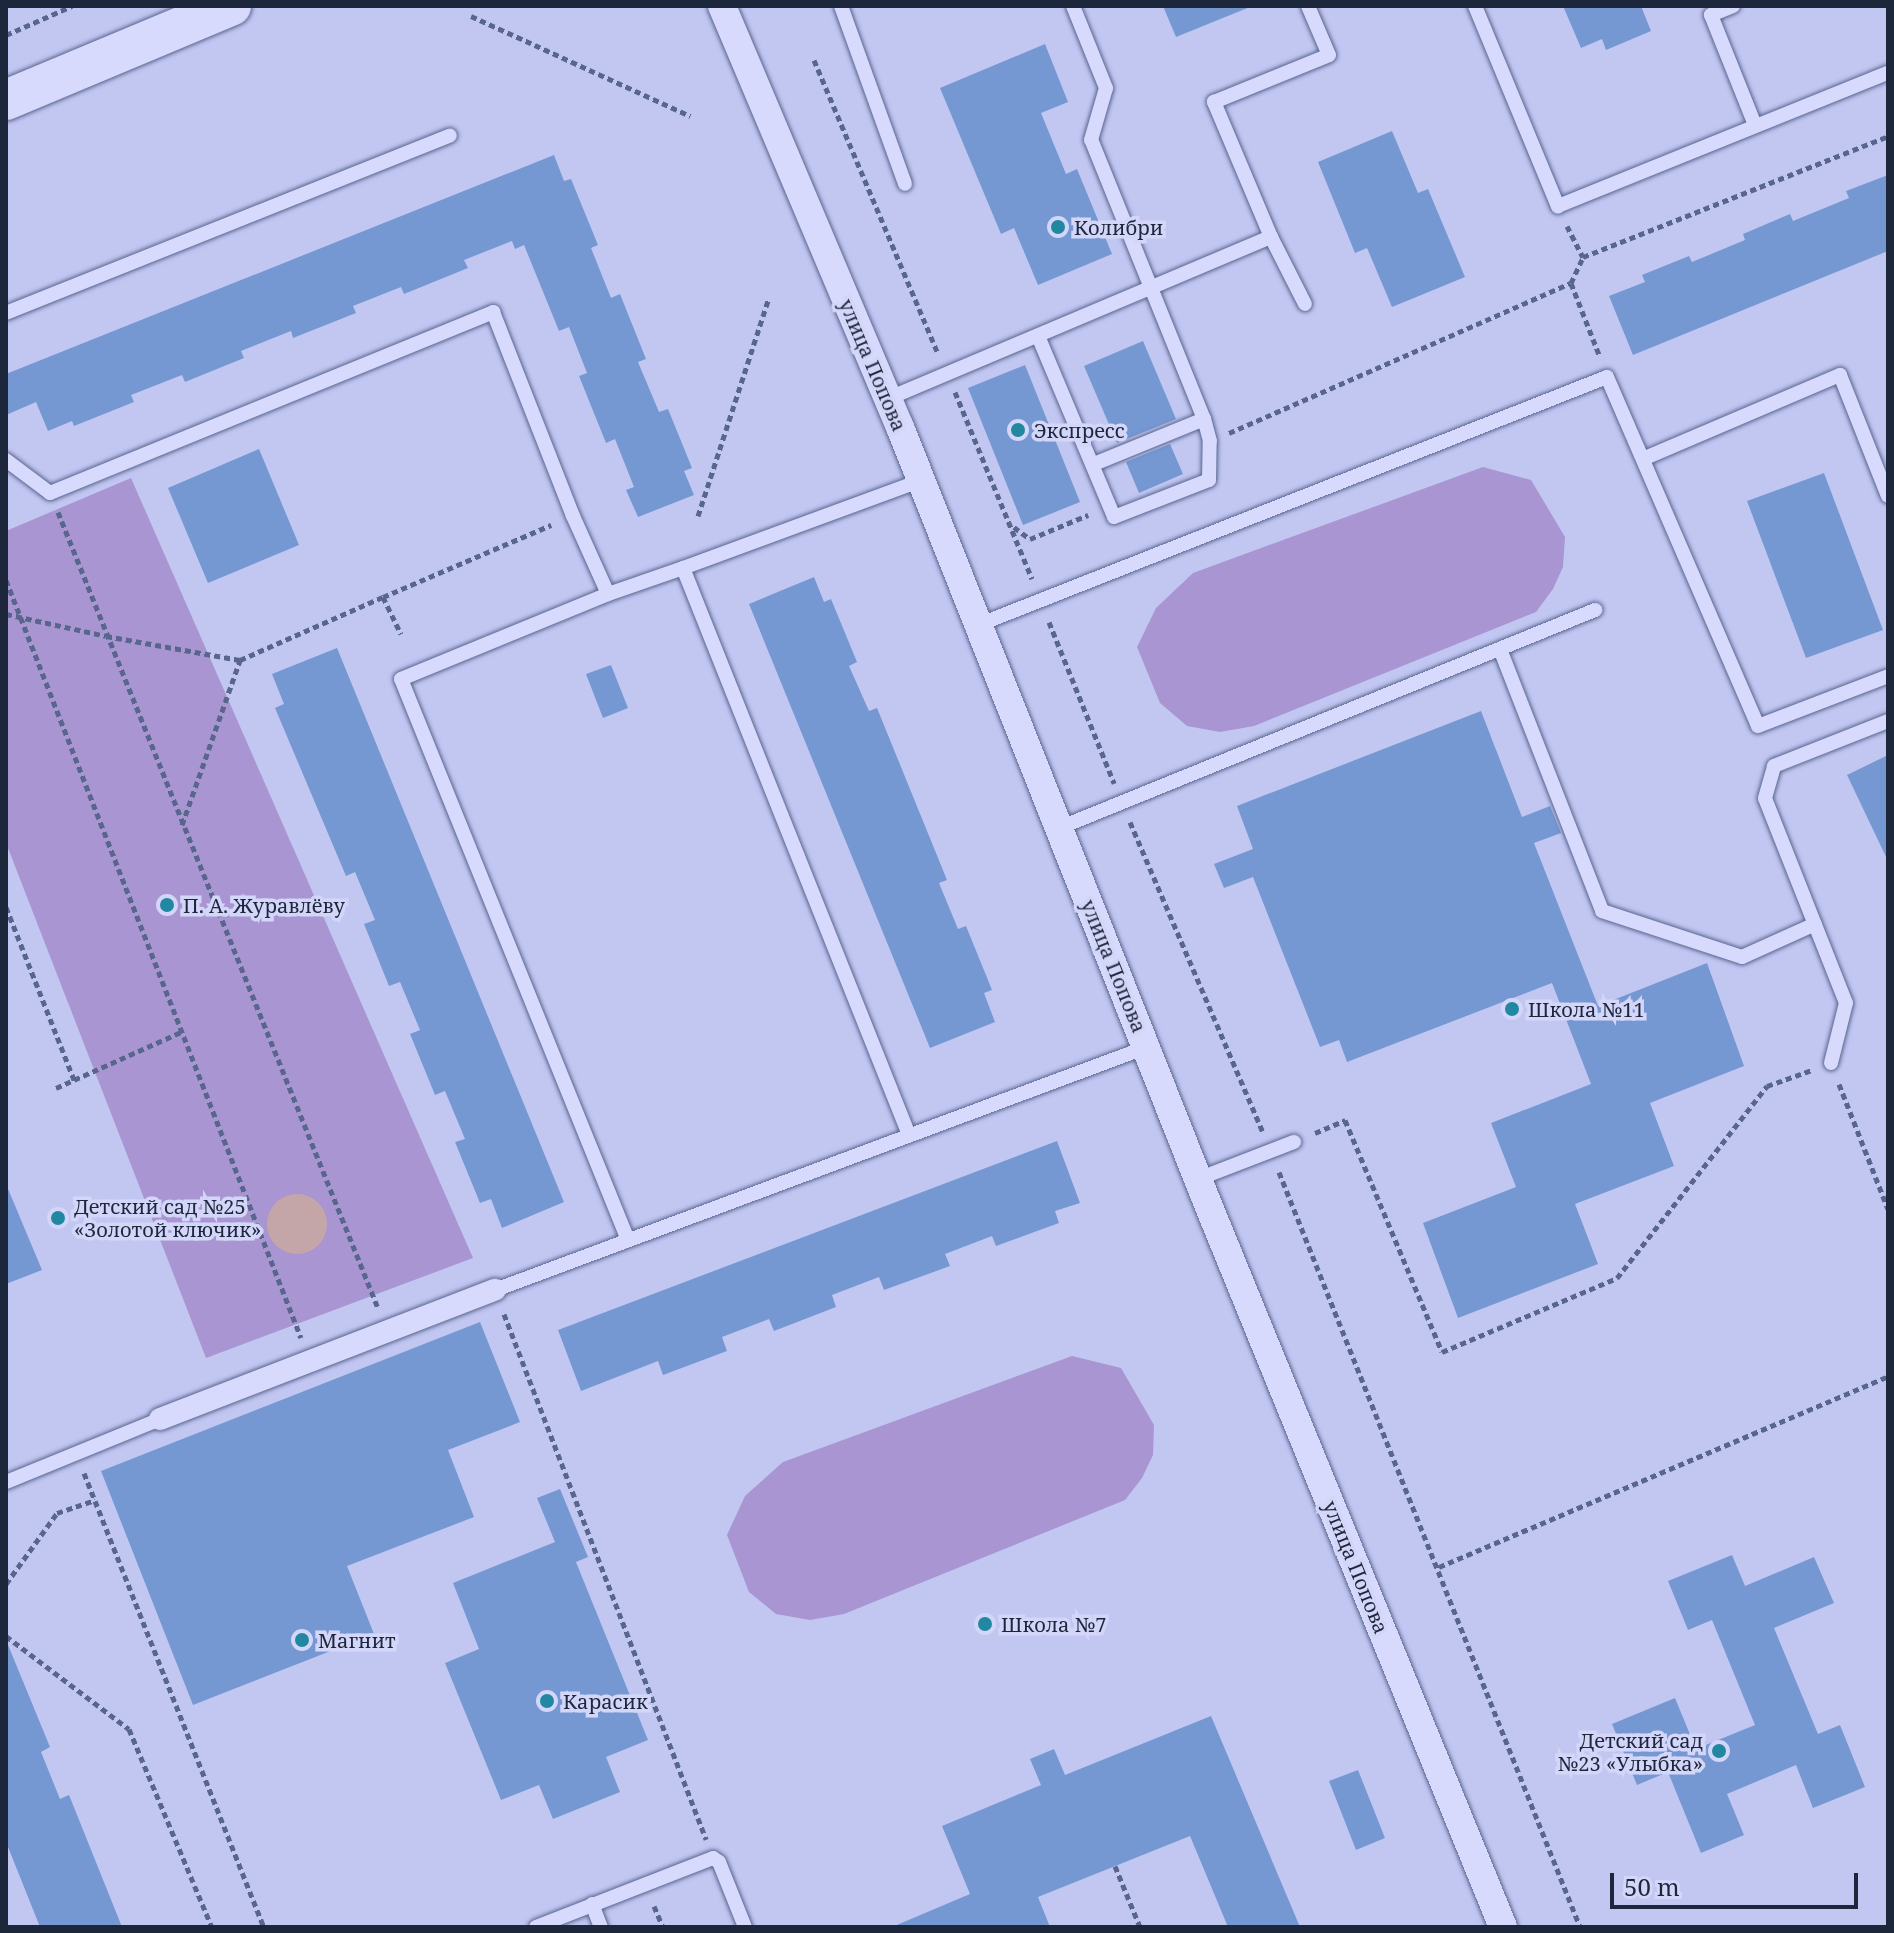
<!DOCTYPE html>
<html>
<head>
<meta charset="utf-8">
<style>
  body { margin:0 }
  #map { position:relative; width:1894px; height:1933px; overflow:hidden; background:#c2c7f2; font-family:"Noto Serif",serif }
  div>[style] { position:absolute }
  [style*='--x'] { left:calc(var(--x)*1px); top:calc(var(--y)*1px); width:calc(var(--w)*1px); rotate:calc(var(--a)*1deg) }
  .green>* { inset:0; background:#a995d1 }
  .water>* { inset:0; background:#c4a5a8 }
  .round { border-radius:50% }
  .building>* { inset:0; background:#7598d3 }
  .path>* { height:5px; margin-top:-2.5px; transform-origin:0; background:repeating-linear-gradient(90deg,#58668e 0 6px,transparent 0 10px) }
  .roads { filter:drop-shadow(0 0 2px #58668e) drop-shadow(0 0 2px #58668e) }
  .service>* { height:14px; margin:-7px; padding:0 7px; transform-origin:7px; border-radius:7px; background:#d7dafc }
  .pedestrian>* { height:22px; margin:-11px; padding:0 11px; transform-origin:11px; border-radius:11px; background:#d7dafc }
  .minor>* { height:28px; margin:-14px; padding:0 14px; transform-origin:14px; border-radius:14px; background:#d7dafc }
  .secondary>* { height:40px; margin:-20px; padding:0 20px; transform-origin:20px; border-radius:20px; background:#d7dafc }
  .dots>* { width:22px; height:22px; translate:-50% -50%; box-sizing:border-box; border:4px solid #d3d6f8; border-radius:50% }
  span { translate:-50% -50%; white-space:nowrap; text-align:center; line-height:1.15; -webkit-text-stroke:7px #d3d6f8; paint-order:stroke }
  .poi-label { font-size:20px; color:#1d273c }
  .left { translate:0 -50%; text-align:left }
  .right { translate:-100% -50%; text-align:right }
  .street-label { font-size:20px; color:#1d273c }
  .frame { position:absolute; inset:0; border:8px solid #1d273c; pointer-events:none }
  .scale { position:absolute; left:1610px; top:1873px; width:248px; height:36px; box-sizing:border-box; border:4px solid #1d273c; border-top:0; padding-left:10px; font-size:24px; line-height:28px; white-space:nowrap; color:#1d273c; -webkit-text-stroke:6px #d3d6f8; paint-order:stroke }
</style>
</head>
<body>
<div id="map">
  <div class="green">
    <i style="clip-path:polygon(1483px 467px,1531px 480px,1565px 537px,1563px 567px,1553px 589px,1536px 612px,1254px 726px,1220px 732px,1187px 726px,1160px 703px,1137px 647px,1156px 608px,1193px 573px)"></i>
    <i style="clip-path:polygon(131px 478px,473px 1258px,206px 1358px,6px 843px,6px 531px)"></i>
    <i style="clip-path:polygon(1072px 1356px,1121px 1368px,1154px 1425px,1153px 1455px,1142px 1478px,1125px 1500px,844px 1614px,810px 1620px,776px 1614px,749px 1592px,727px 1535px,745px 1496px,783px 1462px)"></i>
  </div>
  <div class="water">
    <i class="round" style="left:267px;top:1194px;width:60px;height:60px"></i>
  </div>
  <div class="building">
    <i style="clip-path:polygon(1163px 6px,1249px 6px,1250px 7px,1176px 37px)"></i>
    <i style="clip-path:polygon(1563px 6px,1641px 6px,1651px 31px,1606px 50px,1602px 39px,1581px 48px)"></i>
    <i style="clip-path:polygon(1045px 44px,1068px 102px,1041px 113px,1066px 174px,1077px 169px,1112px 254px,1038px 285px,1014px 228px,1001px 234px,940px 88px)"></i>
    <i style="clip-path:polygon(1392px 131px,1418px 193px,1428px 189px,1465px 277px,1392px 307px,1367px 248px,1355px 253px,1318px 162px)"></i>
    <i style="clip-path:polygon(554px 155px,564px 181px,571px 179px,598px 245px,591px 248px,611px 298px,620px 294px,646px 359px,638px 362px,659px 412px,668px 409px,692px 468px,684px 471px,694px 495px,638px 517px,626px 490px,634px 487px,615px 439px,606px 443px,579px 376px,587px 373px,569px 327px,559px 331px,524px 245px,515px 249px,512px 241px,464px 260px,468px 268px,404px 294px,401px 287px,353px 306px,356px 313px,293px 338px,291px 331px,241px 351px,244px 358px,185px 382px,182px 375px,131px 395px,134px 402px,74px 426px,72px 421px,48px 431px,36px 402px,6px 415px,6px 374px)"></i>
    <i style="clip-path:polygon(1888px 175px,1888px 251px,1633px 355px,1609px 296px,1645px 282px,1642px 275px,1689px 256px,1692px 262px,1745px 240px,1743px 234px,1790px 214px,1793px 221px,1849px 198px,1846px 191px)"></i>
    <i style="clip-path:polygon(1143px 341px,1176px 419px,1117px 443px,1084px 366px)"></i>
    <i style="clip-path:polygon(1025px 365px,1080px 502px,1023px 525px,968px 388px)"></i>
    <i style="clip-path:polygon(1170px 444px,1183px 474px,1139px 493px,1126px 462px)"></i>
    <i style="clip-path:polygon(259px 449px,299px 545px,208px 583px,168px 488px)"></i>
    <i style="clip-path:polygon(1824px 473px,1883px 630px,1806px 658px,1747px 501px)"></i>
    <i style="clip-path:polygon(814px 577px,824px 602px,831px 599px,857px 662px,849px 666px,869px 711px,877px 708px,947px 880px,939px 883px,958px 929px,966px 926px,992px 990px,984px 993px,995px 1022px,930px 1048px,749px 604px)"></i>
    <i style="clip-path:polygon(337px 648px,564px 1202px,502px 1228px,491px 1199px,480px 1203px,455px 1142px,465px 1139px,445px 1091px,435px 1095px,410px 1034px,420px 1030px,400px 982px,389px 986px,364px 924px,375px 920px,355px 872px,346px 876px,275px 708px,284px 704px,272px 674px)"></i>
    <i style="clip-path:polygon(611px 665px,628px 708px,603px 718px,586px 674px)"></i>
    <i style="clip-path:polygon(1481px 711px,1522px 817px,1550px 806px,1561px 833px,1534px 843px,1598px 1006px,1707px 963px,1744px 1066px,1650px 1103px,1674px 1166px,1575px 1204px,1598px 1264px,1458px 1318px,1423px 1223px,1516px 1187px,1491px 1123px,1591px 1084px,1552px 983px,1347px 1062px,1339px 1040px,1320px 1047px,1253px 877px,1224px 888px,1214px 864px,1253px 849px,1237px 806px)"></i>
    <i style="clip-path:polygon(1888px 755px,1888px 861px,1847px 775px)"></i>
    <i style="clip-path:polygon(1057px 1141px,1080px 1203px,1055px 1211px,1059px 1223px,996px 1246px,992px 1236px,945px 1254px,950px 1266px,884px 1290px,879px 1277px,832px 1295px,836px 1307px,774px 1331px,769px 1319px,722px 1337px,727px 1351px,663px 1375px,658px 1361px,581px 1391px,558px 1330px)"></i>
    <i style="clip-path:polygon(6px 1184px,42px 1270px,6px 1284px)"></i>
    <i style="clip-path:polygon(480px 1322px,520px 1422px,448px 1450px,474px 1517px,347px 1566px,374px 1634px,193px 1705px,101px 1471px)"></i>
    <i style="clip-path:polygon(560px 1489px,588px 1557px,576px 1562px,648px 1740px,606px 1757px,620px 1792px,553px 1819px,539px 1785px,501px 1800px,445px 1663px,479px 1649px,453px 1583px,555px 1542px,537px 1498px)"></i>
    <i style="clip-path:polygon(1732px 1555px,1745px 1586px,1814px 1557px,1834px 1603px,1774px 1628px,1818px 1734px,1840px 1725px,1865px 1787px,1813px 1808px,1796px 1765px,1727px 1794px,1744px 1835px,1701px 1853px,1668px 1772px,1637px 1785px,1612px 1724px,1675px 1698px,1696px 1749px,1755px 1725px,1712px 1620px,1688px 1630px,1668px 1581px)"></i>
    <i style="clip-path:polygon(6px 1640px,50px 1747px,41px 1752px,60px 1799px,69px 1795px,122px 1927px,40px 1927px,6px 1842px)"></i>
    <i style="clip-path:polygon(1211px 1716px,1300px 1927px,1228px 1927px,1190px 1836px,1038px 1897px,1050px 1927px,892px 1927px,970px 1894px,942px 1826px,1041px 1785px,1030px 1759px,1054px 1749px,1065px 1775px)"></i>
    <i style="clip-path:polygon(1358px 1770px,1385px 1838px,1356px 1850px,1329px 1781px)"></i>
  </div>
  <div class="path">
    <i style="--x:471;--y:16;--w:241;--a:24.5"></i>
    <i style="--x:6;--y:35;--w:72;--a:-23.7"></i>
    <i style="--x:814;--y:60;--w:319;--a:67.1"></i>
    <i style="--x:1567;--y:226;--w:35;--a:63"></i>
    <i style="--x:1571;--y:283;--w:79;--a:68.6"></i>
    <i style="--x:955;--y:392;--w:202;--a:67.6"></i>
    <i style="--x:1229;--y:433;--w:373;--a:-23.7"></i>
    <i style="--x:1571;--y:283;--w:29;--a:-65"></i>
    <i style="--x:1583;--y:257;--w:328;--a:-21.6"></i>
    <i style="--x:58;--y:512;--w:858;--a:68.1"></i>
    <i style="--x:698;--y:516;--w:227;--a:-72"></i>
    <i style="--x:1014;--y:527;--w:20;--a:37"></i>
    <i style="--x:1030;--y:539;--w:63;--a:-22.5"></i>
    <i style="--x:6;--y:580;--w:813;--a:68.73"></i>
    <i style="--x:383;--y:597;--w:183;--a:-23.2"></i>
    <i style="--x:6;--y:614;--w:102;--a:12.4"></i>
    <i style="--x:106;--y:636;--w:136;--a:10.2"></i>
    <i style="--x:240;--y:660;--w:156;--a:-23.8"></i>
    <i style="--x:383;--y:597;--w:41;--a:64.1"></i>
    <i style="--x:1049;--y:622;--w:174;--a:68"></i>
    <i style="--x:1130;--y:822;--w:338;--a:66.8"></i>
    <i style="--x:182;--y:825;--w:175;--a:-70.6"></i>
    <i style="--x:6;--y:907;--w:186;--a:68.5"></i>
    <i style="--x:1839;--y:1084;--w:134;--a:68.6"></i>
    <i style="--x:56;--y:1088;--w:137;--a:-24.1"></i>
    <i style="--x:1315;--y:1133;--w:33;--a:-23"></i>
    <i style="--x:1345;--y:1120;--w:251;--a:67.3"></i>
    <i style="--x:1442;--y:1352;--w:190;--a:-22.9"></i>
    <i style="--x:1617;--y:1278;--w:244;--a:-52"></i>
    <i style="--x:1767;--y:1086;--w:48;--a:-19.6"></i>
    <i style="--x:1279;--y:1172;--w:813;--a:68.26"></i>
    <i style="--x:504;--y:1314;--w:563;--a:68.96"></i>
    <i style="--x:84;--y:1473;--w:488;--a:68.4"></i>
    <i style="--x:1439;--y:1567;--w:488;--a:-23"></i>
    <i style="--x:6;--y:1584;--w:87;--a:-54.3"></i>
    <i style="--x:57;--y:1513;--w:40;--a:-18.9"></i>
    <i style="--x:6;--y:1636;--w:154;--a:37.1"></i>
    <i style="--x:129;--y:1729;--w:215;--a:67.3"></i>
    <i style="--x:1115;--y:1866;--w:66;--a:67.7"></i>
    <i style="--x:654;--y:1906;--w:23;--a:67"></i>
  </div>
  <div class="roads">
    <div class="service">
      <i style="--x:841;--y:6;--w:189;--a:70.2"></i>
      <i style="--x:1475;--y:6;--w:217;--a:67.5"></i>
      <i style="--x:1558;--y:206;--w:356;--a:-22"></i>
      <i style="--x:1733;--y:6;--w:24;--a:158"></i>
      <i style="--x:1711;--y:15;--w:118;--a:68.2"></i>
      <i style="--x:1271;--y:237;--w:147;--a:-112.9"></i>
      <i style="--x:1214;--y:102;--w:124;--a:-22.2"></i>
      <i style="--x:1329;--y:55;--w:53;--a:-113.2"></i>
      <i style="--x:6;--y:313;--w:478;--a:-21.8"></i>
      <i style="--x:1038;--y:336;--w:196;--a:67.2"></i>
      <i style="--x:1114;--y:517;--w:102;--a:-21.3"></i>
      <i style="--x:1209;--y:480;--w:39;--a:-89"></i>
      <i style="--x:1210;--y:441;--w:23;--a:-105"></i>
      <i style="--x:1204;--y:419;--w:301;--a:-112"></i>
      <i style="--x:1091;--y:140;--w:54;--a:-73.9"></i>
      <i style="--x:1106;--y:88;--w:88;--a:-111.9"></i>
      <i style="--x:887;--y:399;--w:417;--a:-22.9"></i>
      <i style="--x:1271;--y:237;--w:75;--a:63.1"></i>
      <i style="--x:1645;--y:458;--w:212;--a:-23.1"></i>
      <i style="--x:1840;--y:375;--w:130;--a:68.4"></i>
      <i style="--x:6;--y:460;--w:55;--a:36.9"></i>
      <i style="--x:50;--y:493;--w:479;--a:-22.2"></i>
      <i style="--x:493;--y:312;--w:219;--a:68.6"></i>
      <i style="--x:573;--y:516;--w:85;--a:65.8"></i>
      <i style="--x:1094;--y:464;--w:119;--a:-22.2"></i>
      <i style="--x:978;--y:625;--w:676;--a:-21.52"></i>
      <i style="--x:1607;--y:377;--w:380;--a:66.6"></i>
      <i style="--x:1758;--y:726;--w:139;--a:-21"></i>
      <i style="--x:1500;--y:649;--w:281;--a:68.7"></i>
      <i style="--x:1602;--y:911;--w:147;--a:18.2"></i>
      <i style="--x:1742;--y:957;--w:80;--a:-24.3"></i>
      <i style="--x:1059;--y:828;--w:579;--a:-22.13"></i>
      <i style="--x:1831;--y:1063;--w:62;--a:-76"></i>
      <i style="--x:1846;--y:1003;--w:220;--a:-111.6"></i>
      <i style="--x:1765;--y:798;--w:33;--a:-74"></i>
      <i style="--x:1774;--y:766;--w:123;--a:-21.5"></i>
      <i style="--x:909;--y:1135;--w:610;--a:-111.73"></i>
      <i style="--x:683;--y:568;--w:252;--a:-20.2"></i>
      <i style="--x:1198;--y:1179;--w:103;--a:-21.1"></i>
      <i style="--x:628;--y:1240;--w:605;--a:-112.03"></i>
      <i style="--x:401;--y:679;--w:224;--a:-22.3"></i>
      <i style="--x:608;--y:594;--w:79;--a:-19.1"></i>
      <i style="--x:495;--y:1290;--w:696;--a:-20.44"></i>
      <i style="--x:6;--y:1482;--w:166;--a:-22.2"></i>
      <i style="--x:592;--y:1904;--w:25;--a:69"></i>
      <i style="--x:536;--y:1927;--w:190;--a:-21.3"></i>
      <i style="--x:713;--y:1858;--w:7;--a:34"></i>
      <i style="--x:719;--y:1862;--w:70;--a:68.2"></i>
    </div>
    <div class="pedestrian">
      <i style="--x:160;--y:1419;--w:359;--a:-21.1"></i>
    </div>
    <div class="minor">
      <i style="--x:722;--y:6;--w:457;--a:67.1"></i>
      <i style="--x:900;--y:427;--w:828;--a:68.39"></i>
      <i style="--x:1205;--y:1197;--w:788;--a:67.79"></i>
    </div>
    <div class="secondary">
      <i style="--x:6;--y:100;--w:244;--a:-22.7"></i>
    </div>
  </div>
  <div class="dots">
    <i style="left:1058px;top:227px;background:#2288a2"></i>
    <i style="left:1018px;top:430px;background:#2288a2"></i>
    <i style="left:167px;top:905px;background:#2288a2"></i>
    <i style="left:1512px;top:1009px;background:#2288a2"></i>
    <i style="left:58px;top:1218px;background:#2288a2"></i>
    <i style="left:985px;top:1624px;background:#2288a2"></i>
    <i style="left:302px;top:1640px;background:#2288a2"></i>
    <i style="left:547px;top:1701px;background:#2288a2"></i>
    <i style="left:1719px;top:1751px;background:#2288a2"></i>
  </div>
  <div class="poi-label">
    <span class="left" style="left:1074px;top:227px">Колибри</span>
    <span class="left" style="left:1034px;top:430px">Экспресс</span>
    <span class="left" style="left:183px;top:905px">П. А. Журавлёву</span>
    <span class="left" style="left:1528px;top:1009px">Школа №11</span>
    <span class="left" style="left:74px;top:1218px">Детский сад №25<br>«Золотой ключик»</span>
    <span class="left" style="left:1001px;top:1624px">Школа №7</span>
    <span class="left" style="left:318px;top:1640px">Магнит</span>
    <span class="left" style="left:563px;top:1701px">Карасик</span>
    <span class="right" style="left:1703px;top:1752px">Детский сад<br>№23 «Улыбка»</span>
  </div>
  <div class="street-label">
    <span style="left:873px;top:365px;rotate:67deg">улица Попова</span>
    <span style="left:1114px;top:966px;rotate:68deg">улица Попова</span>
    <span style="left:1356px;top:1567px;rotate:68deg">улица Попова</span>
  </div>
  <div class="frame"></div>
  <div class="scale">50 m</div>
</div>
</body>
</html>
